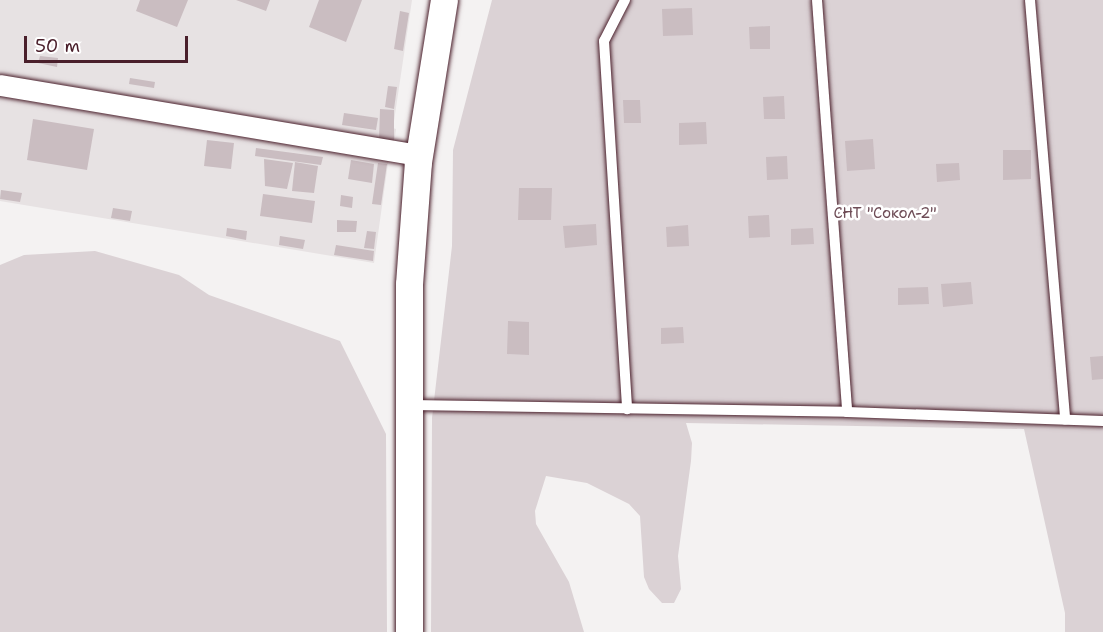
<!DOCTYPE html>
<html>
<head>
<meta charset="utf-8">
<style>
  body { margin:0 }
  #map { position:relative; width:1103px; height:632px; overflow:hidden; background:#f4f2f2; font-family:"Shantell Sans",sans-serif }
  div>[style] { position:absolute }
  [style*='--x'] { left:calc(var(--x)*1px); top:calc(var(--y)*1px); width:calc(var(--w)*1px); rotate:calc(var(--a)*1deg) }
  .built>* { inset:0; background:#e7e2e3 }
  .green>* { inset:0; background:#dbd2d5 }
  .building>* { inset:0; background:#cabdc1 }
  .roads { filter:drop-shadow(0 0 2px #4a1f2b) drop-shadow(0 0 2px #4a1f2b) }
  .service>* { height:10px; margin:-5px; padding:0 5px; transform-origin:5px; border-radius:5px; background:#fff }
  .minor>* { height:21px; margin:-10.5px; padding:0 10.5px; transform-origin:10.5px; border-radius:10.5px; background:#fff }
  .tertiary>* { height:27px; margin:-13.5px; padding:0 13.5px; transform-origin:13.5px; border-radius:13.5px; background:#fff }
  span { translate:-50% -50%; white-space:nowrap; text-align:center; line-height:1.15; -webkit-text-stroke:5px #fff; paint-order:stroke }
  .park-label { font-size:15px; color:#6e4c56 }
  .scale { position:absolute; left:24px; top:36px; width:164px; height:27px; box-sizing:border-box; border:3px solid #4a1f2b; border-top:0; padding-left:8px; font-size:18px; line-height:21px; white-space:nowrap; color:#4a1f2b; -webkit-text-stroke:4px #fff; paint-order:stroke }
</style>
</head>
<body>
<div id="map">
  <div class="built">
    <i style="clip-path:polygon(0 0,412px 0,393px 128px,396px 129px,394px 143px,391px 142px,374px 263px,0 201px)"></i>
  </div>
  <div class="green">
    <i style="clip-path:polygon(492px 0,1103px 0,1103px 632px,1065px 632px,1065px 613px,1024px 429px,686px 423px,692px 443px,691px 461px,678px 556px,681px 589px,674px 603px,662px 603px,649px 589px,644px 577px,640px 516px,629px 504px,587px 483px,546px 476px,535px 511px,536px 524px,569px 582px,584px 632px,431px 632px,432px 418px,452px 246px,453px 150px)"></i>
    <i style="clip-path:polygon(95px 251px,179px 275px,209px 295px,340px 341px,386px 434px,387px 632px,0 632px,0 265px,24px 255px)"></i>
  </div>
  <div class="building">
    <i style="clip-path:polygon(140px 0,188px 0,177px 27px,136px 11px)"></i>
    <i style="clip-path:polygon(236px 0,270px 0,266px 11px)"></i>
    <i style="clip-path:polygon(319px 0,362px 0,346px 42px,309px 27px)"></i>
    <i style="clip-path:polygon(692px 8px,693px 35px,663px 36px,662px 9px)"></i>
    <i style="clip-path:polygon(400px 11px,409px 13px,403px 51px,394px 49px)"></i>
    <i style="clip-path:polygon(770px 26px,770px 49px,750px 49px,749px 27px)"></i>
    <i style="clip-path:polygon(40px 56px,58px 58px,57px 67px,38px 63px)"></i>
    <i style="clip-path:polygon(130px 78px,155px 82px,154px 88px,129px 84px)"></i>
    <i style="clip-path:polygon(388px 86px,397px 87px,394px 109px,385px 107px)"></i>
    <i style="clip-path:polygon(784px 96px,785px 119px,764px 119px,763px 97px)"></i>
    <i style="clip-path:polygon(623px 100px,640px 100px,641px 123px,624px 123px)"></i>
    <i style="clip-path:polygon(380px 109px,394px 110px,394px 143px,379px 141px)"></i>
    <i style="clip-path:polygon(344px 113px,378px 118px,376px 130px,342px 125px)"></i>
    <i style="clip-path:polygon(33px 119px,94px 129px,87px 170px,27px 160px)"></i>
    <i style="clip-path:polygon(706px 122px,707px 144px,679px 145px,679px 123px)"></i>
    <i style="clip-path:polygon(873px 139px,875px 169px,847px 171px,845px 141px)"></i>
    <i style="clip-path:polygon(207px 140px,234px 143px,231px 169px,204px 166px)"></i>
    <i style="clip-path:polygon(256px 148px,323px 157px,321px 165px,255px 156px)"></i>
    <i style="clip-path:polygon(1003px 150px,1031px 150px,1031px 179px,1003px 180px)"></i>
    <i style="clip-path:polygon(787px 156px,788px 179px,767px 180px,766px 157px)"></i>
    <i style="clip-path:polygon(264px 159px,293px 163px,287px 189px,265px 186px)"></i>
    <i style="clip-path:polygon(351px 160px,374px 164px,372px 183px,348px 179px)"></i>
    <i style="clip-path:polygon(295px 162px,318px 166px,314px 193px,292px 191px)"></i>
    <i style="clip-path:polygon(378px 163px,387px 164px,381px 205px,372px 204px)"></i>
    <i style="clip-path:polygon(959px 163px,960px 180px,937px 182px,936px 164px)"></i>
    <i style="clip-path:polygon(519px 188px,552px 188px,551px 220px,518px 220px)"></i>
    <i style="clip-path:polygon(1px 190px,22px 193px,20px 202px,0 199px)"></i>
    <i style="clip-path:polygon(263px 194px,315px 201px,312px 223px,260px 216px)"></i>
    <i style="clip-path:polygon(341px 195px,353px 197px,352px 208px,340px 206px)"></i>
    <i style="clip-path:polygon(113px 208px,132px 211px,130px 221px,111px 218px)"></i>
    <i style="clip-path:polygon(769px 215px,770px 237px,749px 238px,748px 216px)"></i>
    <i style="clip-path:polygon(337px 220px,357px 221px,356px 232px,337px 232px)"></i>
    <i style="clip-path:polygon(596px 224px,597px 245px,565px 248px,563px 226px)"></i>
    <i style="clip-path:polygon(688px 225px,689px 246px,667px 247px,666px 227px)"></i>
    <i style="clip-path:polygon(227px 228px,247px 231px,246px 240px,226px 236px)"></i>
    <i style="clip-path:polygon(813px 228px,814px 244px,791px 245px,791px 229px)"></i>
    <i style="clip-path:polygon(367px 231px,376px 232px,374px 249px,364px 248px)"></i>
    <i style="clip-path:polygon(280px 236px,305px 240px,303px 249px,279px 245px)"></i>
    <i style="clip-path:polygon(336px 245px,374px 251px,373px 261px,334px 255px)"></i>
    <i style="clip-path:polygon(971px 282px,973px 304px,943px 307px,941px 284px)"></i>
    <i style="clip-path:polygon(928px 287px,929px 304px,898px 305px,898px 288px)"></i>
    <i style="clip-path:polygon(508px 321px,529px 322px,529px 355px,507px 354px)"></i>
    <i style="clip-path:polygon(683px 327px,684px 343px,661px 344px,661px 328px)"></i>
    <i style="clip-path:polygon(1103px 356px,1103px 379px,1092px 380px,1090px 357px)"></i>
  </div>
  <div class="roads">
    <div class="service">
      <i style="--x:625;--y:0;--w:46;--a:117.1"></i>
      <i style="--x:604;--y:41;--w:369;--a:86.4"></i>
      <i style="--x:817;--y:0;--w:413;--a:85.8"></i>
      <i style="--x:1030;--y:0;--w:421;--a:85.2"></i>
      <i style="--x:411;--y:405;--w:436;--a:0.9"></i>
      <i style="--x:847;--y:412;--w:256;--a:2"></i>
    </div>
    <div class="minor">
      <i style="--x:0;--y:85;--w:425;--a:9.5"></i>
    </div>
    <div class="tertiary">
      <i style="--x:409;--y:632;--w:348;--a:-90"></i>
      <i style="--x:409;--y:284;--w:122;--a:-85.8"></i>
      <i style="--x:418;--y:162;--w:164;--a:-80.9"></i>
    </div>
  </div>
  <div class="park-label">
    <span style="left:885px;top:214px">СНТ "Сокол-2"</span>
  </div>
  <div class="scale">50 m</div>
</div>
</body>
</html>
